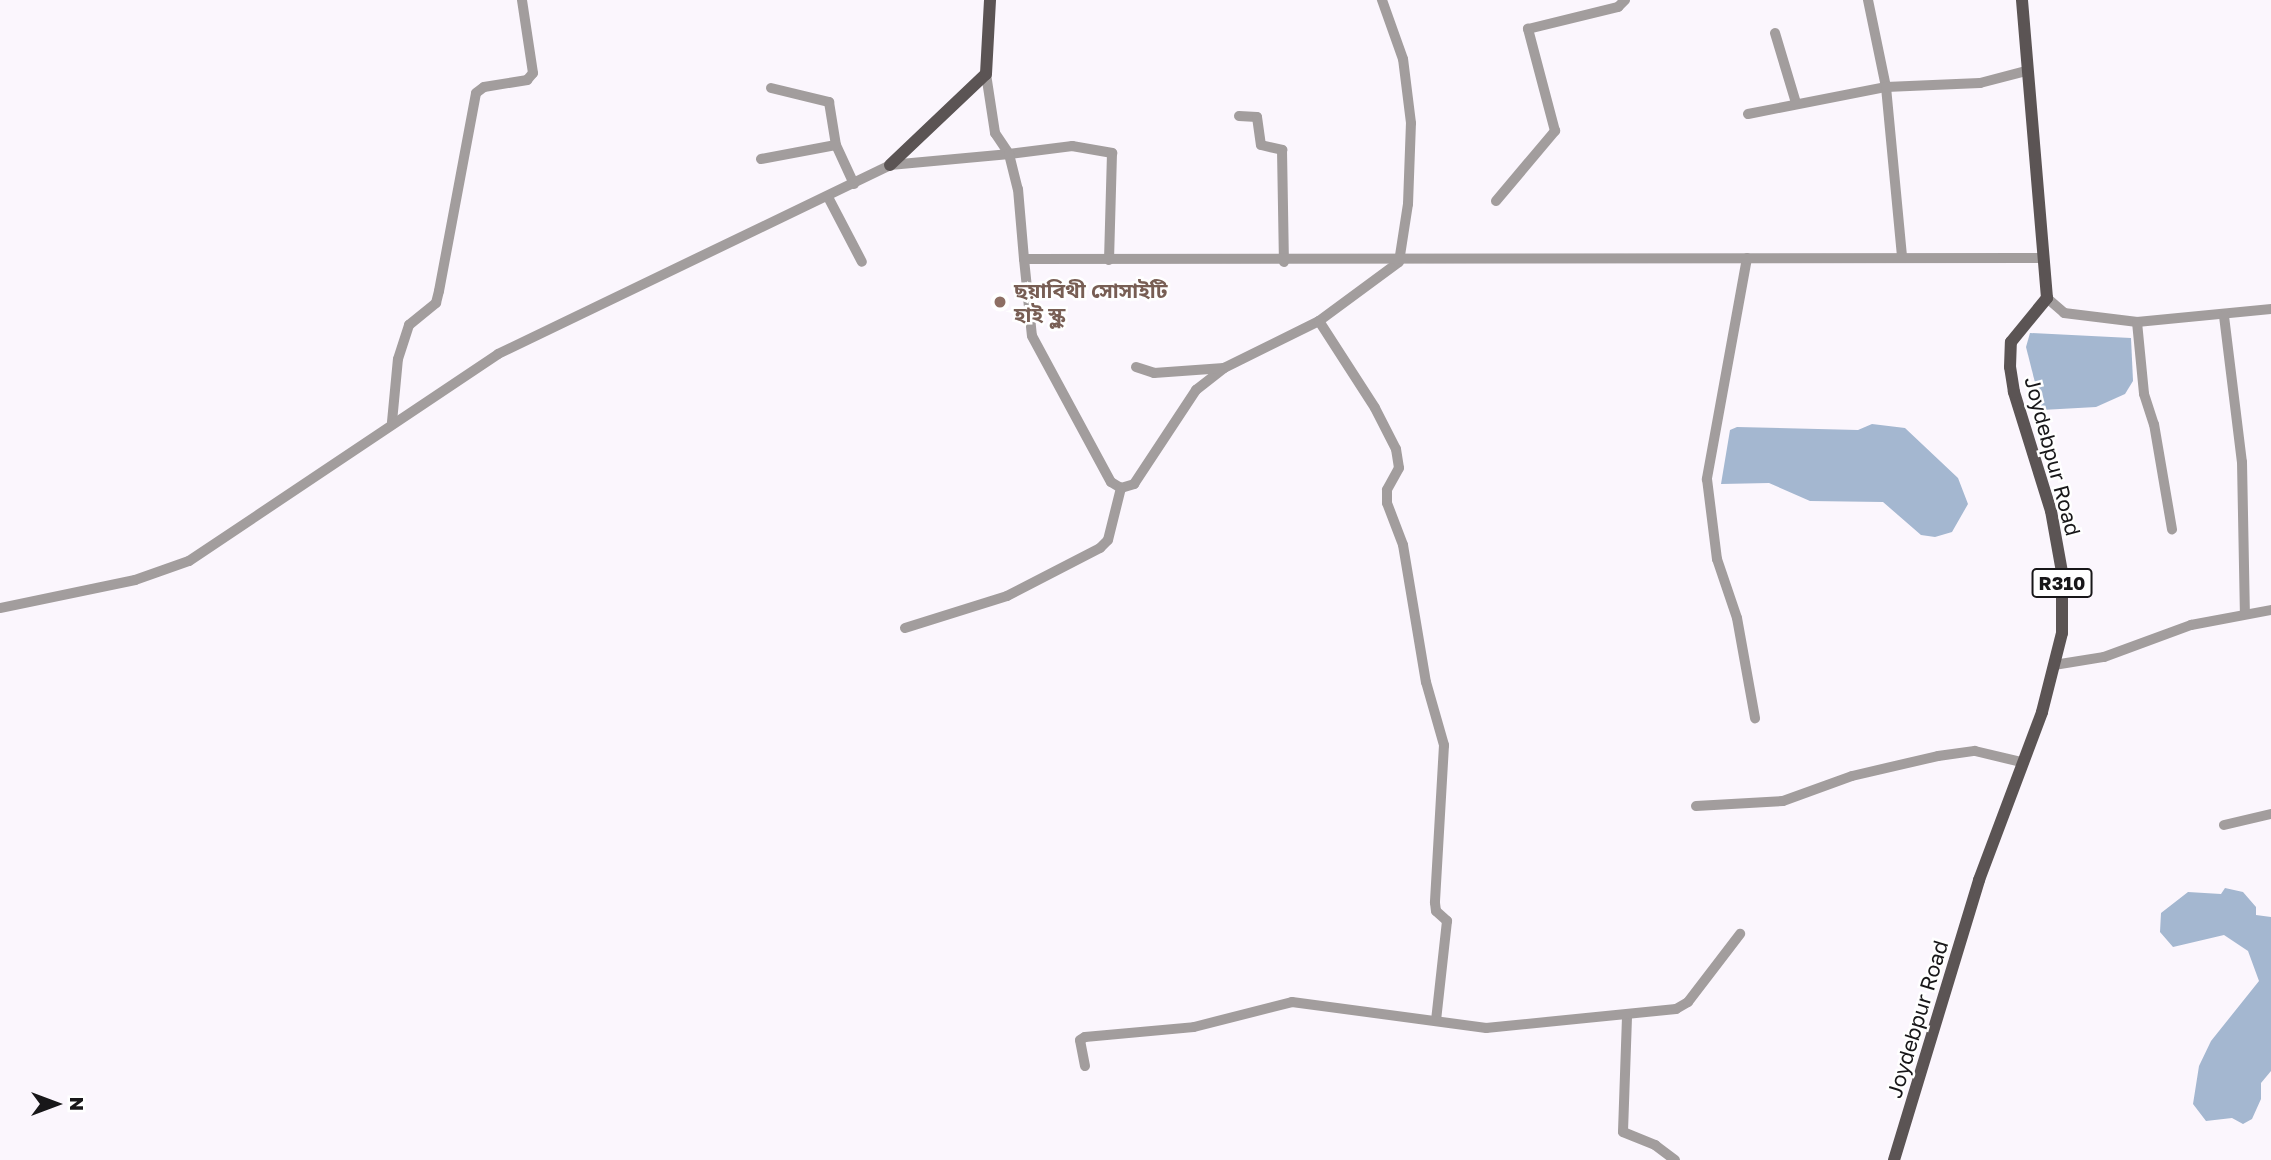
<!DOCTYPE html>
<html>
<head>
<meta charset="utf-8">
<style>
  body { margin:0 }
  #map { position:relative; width:2271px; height:1160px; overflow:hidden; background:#fbf6fd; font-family:"Golos Text","Noto Sans Bengali",sans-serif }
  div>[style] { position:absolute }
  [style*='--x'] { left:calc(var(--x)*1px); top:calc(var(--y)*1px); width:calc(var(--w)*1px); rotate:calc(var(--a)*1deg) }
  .water>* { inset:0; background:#a4b7d0 }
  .minor>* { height:10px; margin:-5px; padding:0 5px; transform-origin:5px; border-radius:5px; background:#a29d9d }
  .major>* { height:12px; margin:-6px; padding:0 6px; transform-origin:6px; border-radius:6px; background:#5b5454 }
  .dots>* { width:19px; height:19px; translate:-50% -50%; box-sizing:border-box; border:4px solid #fff; border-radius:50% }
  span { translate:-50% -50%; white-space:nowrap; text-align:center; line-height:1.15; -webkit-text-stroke:5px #fff; paint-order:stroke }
  .shield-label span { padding:2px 5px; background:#fff; border:2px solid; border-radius:5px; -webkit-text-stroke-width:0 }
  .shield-label { font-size:19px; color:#181719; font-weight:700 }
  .education-label { font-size:21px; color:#785e54; font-weight:700 }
  .left { translate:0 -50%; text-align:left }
  .street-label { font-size:21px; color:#181719 }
  .north { position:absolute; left:21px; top:1069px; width:70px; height:70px; -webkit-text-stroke:5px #fff; paint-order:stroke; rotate:90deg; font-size:19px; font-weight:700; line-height:28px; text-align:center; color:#181719 }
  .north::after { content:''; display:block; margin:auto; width:24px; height:32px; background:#181719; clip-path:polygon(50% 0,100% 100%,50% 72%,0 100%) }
</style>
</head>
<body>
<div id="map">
  <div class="water">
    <i style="clip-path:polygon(2030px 333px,2131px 338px,2133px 381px,2125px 394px,2096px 407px,2042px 410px,2026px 347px)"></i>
    <i style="clip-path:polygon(1872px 424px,1905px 428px,1958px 478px,1968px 504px,1952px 532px,1935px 537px,1921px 535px,1883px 502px,1810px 501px,1769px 483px,1721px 484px,1730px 430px,1737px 427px,1858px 430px)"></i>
    <i style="clip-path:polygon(2225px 888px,2243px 892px,2256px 907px,2256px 915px,2271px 917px,2271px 1071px,2261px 1083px,2261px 1099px,2252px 1119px,2243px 1124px,2232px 1118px,2206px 1121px,2193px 1104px,2199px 1066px,2211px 1041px,2259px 981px,2248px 951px,2224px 935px,2173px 947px,2160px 932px,2161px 913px,2188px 892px,2221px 894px)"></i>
  </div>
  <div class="minor">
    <i style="--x:1868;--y:0;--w:89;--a:78.3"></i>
    <i style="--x:1886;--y:87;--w:171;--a:84.6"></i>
    <i style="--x:1775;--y:33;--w:73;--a:73.3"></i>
    <i style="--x:986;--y:74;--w:60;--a:81.3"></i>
    <i style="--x:995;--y:133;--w:25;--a:56"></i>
    <i style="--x:1009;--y:154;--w:64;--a:-7.2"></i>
    <i style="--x:1072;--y:146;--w:41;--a:9.9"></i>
    <i style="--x:1112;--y:153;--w:107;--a:91.6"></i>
    <i style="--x:771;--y:88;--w:60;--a:13.6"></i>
    <i style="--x:829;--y:102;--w:44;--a:80.8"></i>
    <i style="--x:836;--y:145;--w:43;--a:65.2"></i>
    <i style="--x:1748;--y:114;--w:141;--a:-11.1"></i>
    <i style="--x:1886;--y:87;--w:94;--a:-2.4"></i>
    <i style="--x:1980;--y:83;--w:48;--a:-14.6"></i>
    <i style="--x:1239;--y:116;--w:18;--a:3"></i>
    <i style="--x:1257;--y:117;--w:28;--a:82"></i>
    <i style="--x:1261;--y:145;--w:22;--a:13"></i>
    <i style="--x:1282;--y:150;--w:112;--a:89"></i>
    <i style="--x:761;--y:159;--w:76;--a:-10.6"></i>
    <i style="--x:828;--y:197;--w:73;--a:62.4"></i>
    <i style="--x:1496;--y:201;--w:92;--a:-49.9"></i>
    <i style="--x:1555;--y:131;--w:106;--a:-104.8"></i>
    <i style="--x:1528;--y:29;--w:93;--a:-13.7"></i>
    <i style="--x:1618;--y:7;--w:10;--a:-45"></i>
    <i style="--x:1747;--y:258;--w:225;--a:100.3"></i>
    <i style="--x:1707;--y:479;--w:81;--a:82.9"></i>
    <i style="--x:1717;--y:559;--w:62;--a:71.3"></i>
    <i style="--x:1737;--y:618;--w:102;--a:79.8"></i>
    <i style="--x:1024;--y:259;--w:77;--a:84.1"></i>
    <i style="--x:1032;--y:336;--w:166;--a:61.6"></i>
    <i style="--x:1111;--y:482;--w:12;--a:31"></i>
    <i style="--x:1121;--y:488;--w:14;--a:-17"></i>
    <i style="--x:1134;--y:484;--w:113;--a:-56.6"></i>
    <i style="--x:1196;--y:390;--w:36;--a:-38"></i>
    <i style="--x:1224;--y:368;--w:106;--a:-26.3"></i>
    <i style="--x:1319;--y:321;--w:99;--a:-36.4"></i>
    <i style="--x:1399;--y:262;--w:59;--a:-81.2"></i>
    <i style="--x:1408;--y:204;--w:81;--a:-87.9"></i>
    <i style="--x:1411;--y:123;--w:64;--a:-97.1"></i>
    <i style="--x:1403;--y:59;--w:63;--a:-109.6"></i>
    <i style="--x:2047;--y:298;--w:23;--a:41"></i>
    <i style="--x:2064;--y:313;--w:74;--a:7"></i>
    <i style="--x:2137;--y:322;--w:135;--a:-5.5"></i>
    <i style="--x:2224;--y:316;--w:147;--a:83"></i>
    <i style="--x:2242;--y:462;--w:152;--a:88.9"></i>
    <i style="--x:1319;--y:321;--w:103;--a:57.2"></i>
    <i style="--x:1375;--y:408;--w:46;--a:62.9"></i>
    <i style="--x:1396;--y:449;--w:19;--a:81"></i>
    <i style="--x:1399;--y:468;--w:25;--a:119"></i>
    <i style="--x:1387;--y:490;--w:13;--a:90"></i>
    <i style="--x:1387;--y:503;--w:45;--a:69.1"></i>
    <i style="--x:1403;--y:545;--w:139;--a:80.5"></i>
    <i style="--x:1426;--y:682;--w:66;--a:74.1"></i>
    <i style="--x:1444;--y:745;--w:158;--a:93.3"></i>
    <i style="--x:1435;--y:903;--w:8;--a:83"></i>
    <i style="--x:1436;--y:911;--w:15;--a:42"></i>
    <i style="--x:1447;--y:921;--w:100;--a:96.3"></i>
    <i style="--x:2137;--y:322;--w:72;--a:84.4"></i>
    <i style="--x:2144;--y:394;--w:32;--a:72"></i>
    <i style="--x:2154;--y:424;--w:107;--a:80.3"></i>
    <i style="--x:1136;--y:367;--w:19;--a:18"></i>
    <i style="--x:1154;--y:373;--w:70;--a:-4.1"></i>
    <i style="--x:392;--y:422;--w:63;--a:-84.6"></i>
    <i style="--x:398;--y:359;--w:36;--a:-72"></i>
    <i style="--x:409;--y:325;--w:35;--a:-39"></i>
    <i style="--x:436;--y:303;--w:12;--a:-76"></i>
    <i style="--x:439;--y:291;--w:201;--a:-79.4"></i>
    <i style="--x:476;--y:93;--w:10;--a:-37"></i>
    <i style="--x:484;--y:87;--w:44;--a:-9.2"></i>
    <i style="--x:527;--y:80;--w:9;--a:-49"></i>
    <i style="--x:533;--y:73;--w:74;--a:-98.6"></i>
    <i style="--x:0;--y:608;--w:138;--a:-11.7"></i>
    <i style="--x:135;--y:580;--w:57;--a:-19.4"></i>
    <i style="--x:189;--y:561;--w:372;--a:-33.8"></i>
    <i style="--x:498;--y:354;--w:435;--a:-25.7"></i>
    <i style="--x:890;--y:165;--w:120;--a:-5.3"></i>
    <i style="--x:1009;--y:154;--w:36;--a:76"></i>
    <i style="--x:1018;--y:189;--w:70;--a:85.1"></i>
    <i style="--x:1024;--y:259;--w:1020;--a:-0.06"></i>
    <i style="--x:905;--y:628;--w:107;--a:-17.4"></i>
    <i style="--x:1007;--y:596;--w:105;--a:-27.3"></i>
    <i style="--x:1100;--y:548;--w:11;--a:-45"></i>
    <i style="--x:1108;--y:540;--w:54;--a:-76"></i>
    <i style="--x:2054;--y:665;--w:51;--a:-9.1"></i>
    <i style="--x:2104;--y:657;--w:93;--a:-20.2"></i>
    <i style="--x:2191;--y:625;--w:81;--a:-10.6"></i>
    <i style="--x:1696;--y:806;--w:87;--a:-3.3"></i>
    <i style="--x:1783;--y:801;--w:73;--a:-19.9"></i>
    <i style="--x:1852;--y:776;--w:88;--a:-13.1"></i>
    <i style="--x:1938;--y:756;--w:37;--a:-8"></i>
    <i style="--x:1975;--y:751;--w:47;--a:13.4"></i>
    <i style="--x:2224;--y:825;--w:48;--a:-13.2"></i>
    <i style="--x:1627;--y:1017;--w:115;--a:92"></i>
    <i style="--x:1623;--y:1132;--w:35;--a:22"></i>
    <i style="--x:1655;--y:1145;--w:25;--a:37"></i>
    <i style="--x:1085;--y:1066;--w:26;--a:-101"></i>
    <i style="--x:1080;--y:1040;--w:6;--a:-31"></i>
    <i style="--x:1085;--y:1037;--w:109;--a:-5.2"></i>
    <i style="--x:1194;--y:1027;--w:101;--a:-14.3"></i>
    <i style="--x:1292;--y:1002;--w:196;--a:7.6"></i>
    <i style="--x:1486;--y:1028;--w:191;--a:-5.7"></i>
    <i style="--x:1676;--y:1009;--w:14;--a:-30"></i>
    <i style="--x:1688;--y:1002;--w:86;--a:-52.6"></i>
  </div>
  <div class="major">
    <i style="--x:890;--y:165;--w:132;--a:-43.5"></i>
    <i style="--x:986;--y:74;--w:74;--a:-86.9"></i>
    <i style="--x:1894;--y:1160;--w:293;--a:-73.1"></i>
    <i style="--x:1979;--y:880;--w:179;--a:-69.4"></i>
    <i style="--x:2042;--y:712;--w:81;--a:-75.8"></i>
    <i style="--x:2062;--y:633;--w:61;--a:-90"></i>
    <i style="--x:2062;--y:572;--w:62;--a:-100.2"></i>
    <i style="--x:2051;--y:511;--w:125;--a:-107.3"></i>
    <i style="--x:2014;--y:392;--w:25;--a:-99"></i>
    <i style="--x:2010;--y:367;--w:25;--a:-88"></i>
    <i style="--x:2011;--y:342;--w:57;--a:-50.7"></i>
    <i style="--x:2047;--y:298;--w:299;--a:-94.8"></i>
  </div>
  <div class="dots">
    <i style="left:1000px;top:302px;background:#8d6e63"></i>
  </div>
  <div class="shield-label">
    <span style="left:2062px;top:583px">R310</span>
  </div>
  <div class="education-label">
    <span class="left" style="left:1014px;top:302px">ছয়াবিথী সোসাইটি<br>হাই স্কুল</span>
  </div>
  <div class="street-label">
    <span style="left:2053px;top:456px;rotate:75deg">Joydebpur Road</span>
    <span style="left:1917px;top:1019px;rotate:-73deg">Joydebpur Road</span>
  </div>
  <div class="north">N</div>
</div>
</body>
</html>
